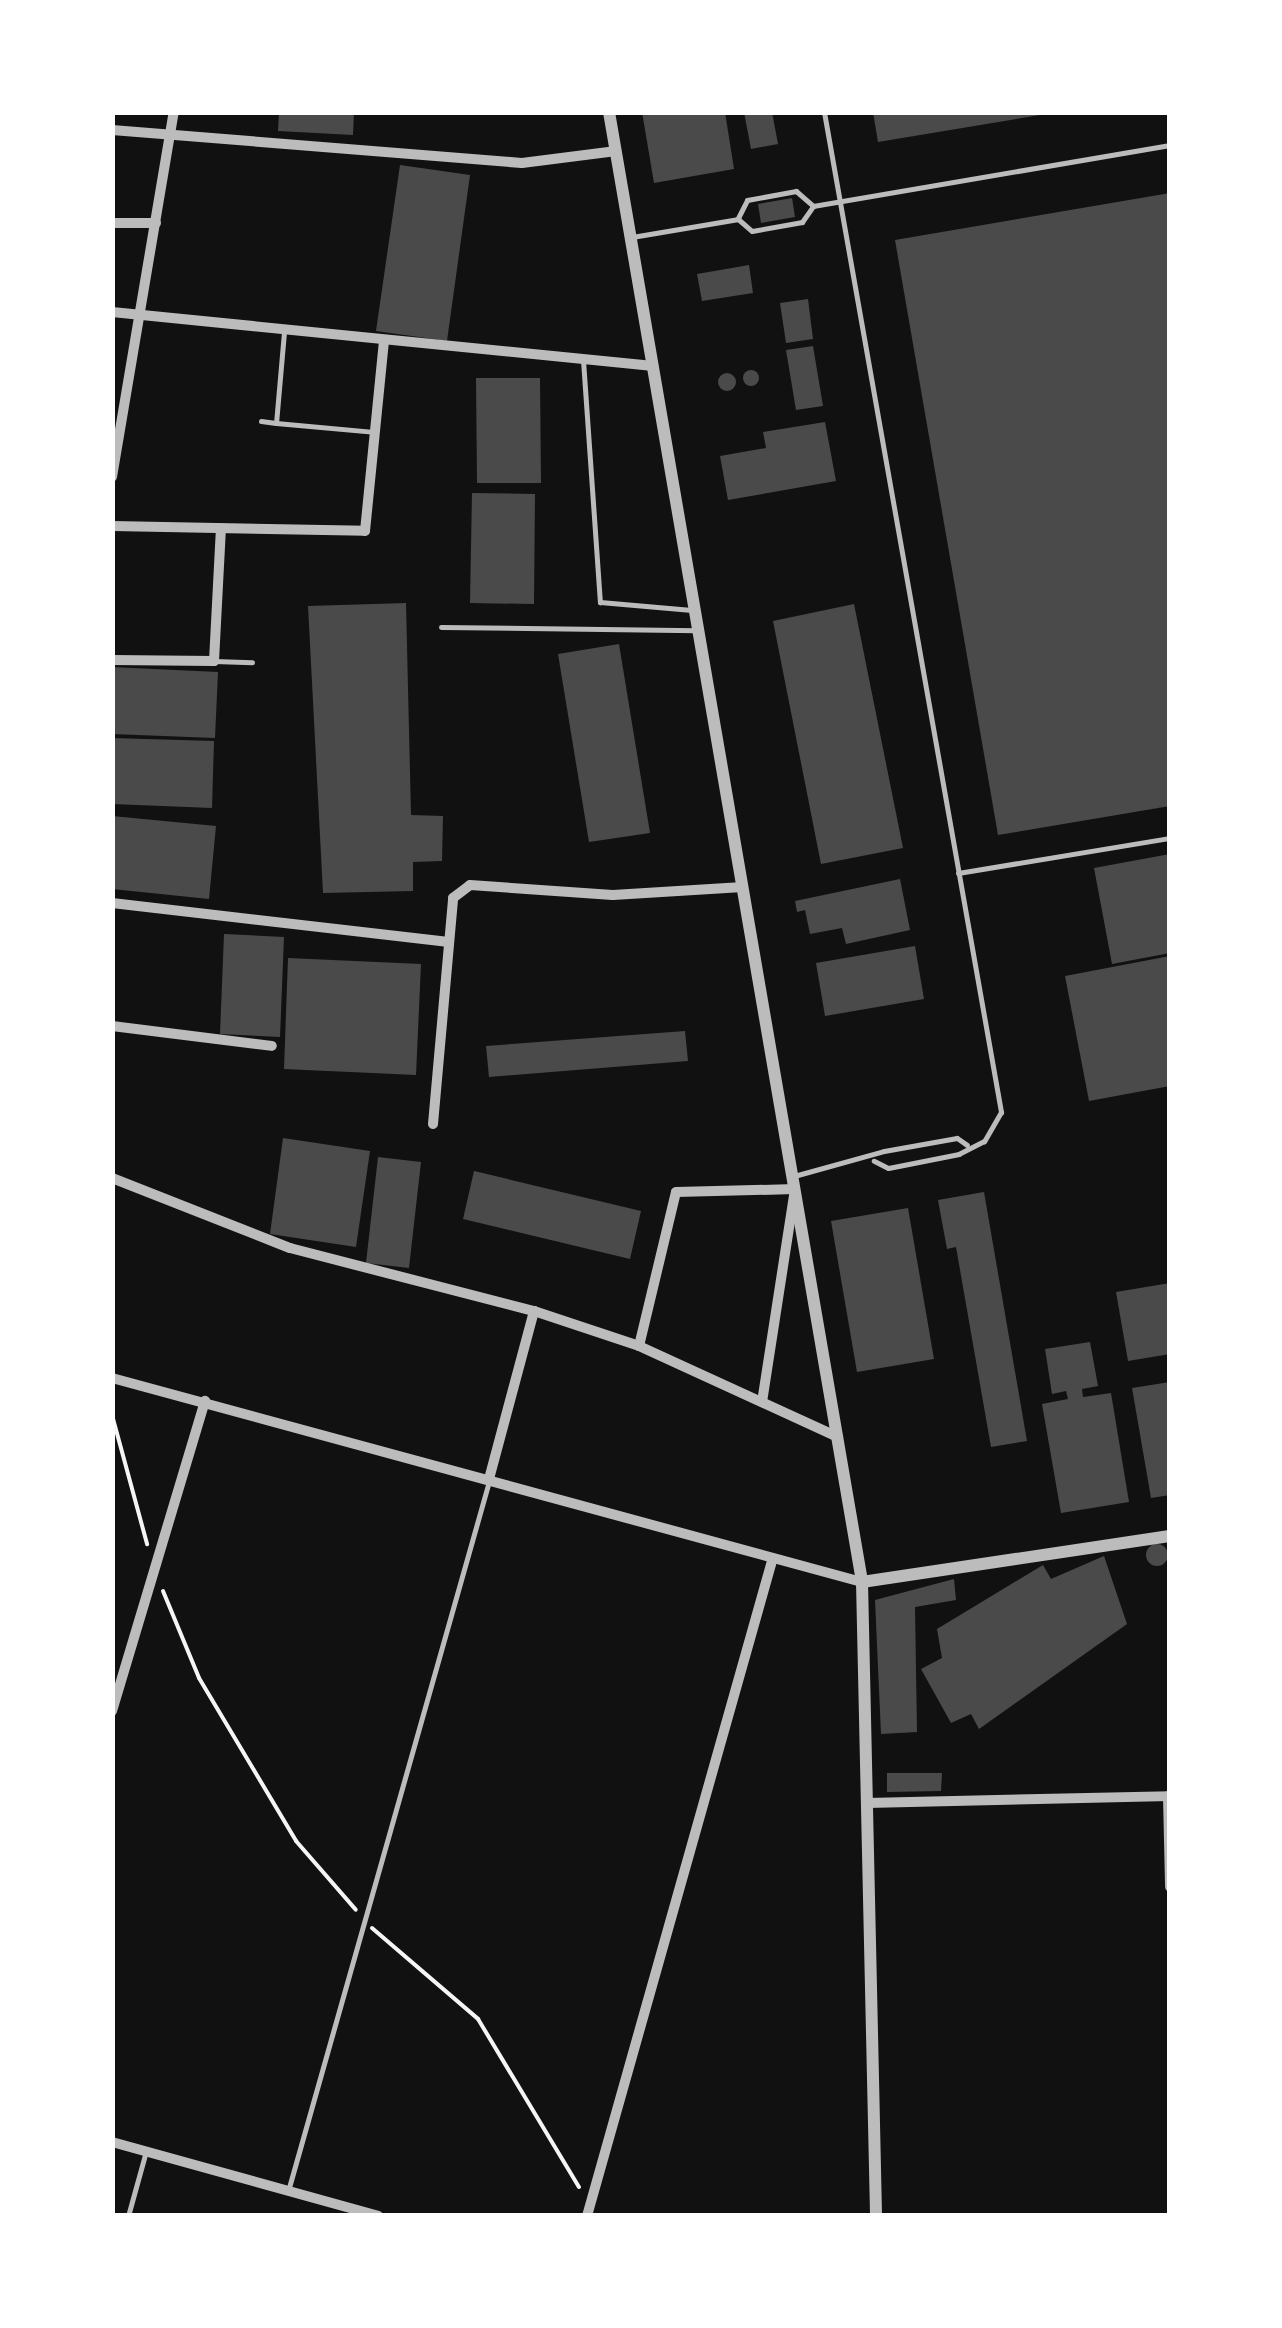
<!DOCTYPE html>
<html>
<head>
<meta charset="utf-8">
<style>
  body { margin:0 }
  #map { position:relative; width:1282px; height:2328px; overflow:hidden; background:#111; font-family:Manrope,sans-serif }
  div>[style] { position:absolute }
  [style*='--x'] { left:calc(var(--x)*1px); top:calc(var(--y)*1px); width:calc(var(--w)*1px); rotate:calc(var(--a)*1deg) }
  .building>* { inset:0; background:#4a4a4a }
  .round { border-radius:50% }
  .path>* { height:4px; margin:-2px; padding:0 2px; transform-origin:2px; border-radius:2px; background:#f5f5f5 }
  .service>* { height:5px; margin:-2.5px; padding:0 2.5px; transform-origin:2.5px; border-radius:2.5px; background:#bcbcbc }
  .minor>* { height:10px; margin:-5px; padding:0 5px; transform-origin:5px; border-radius:5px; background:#bcbcbc }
  .tertiary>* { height:12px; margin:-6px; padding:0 6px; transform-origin:6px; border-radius:6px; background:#bcbcbc }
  span { translate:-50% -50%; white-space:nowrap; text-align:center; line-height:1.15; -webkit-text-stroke:10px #fff; paint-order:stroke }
  .frame { position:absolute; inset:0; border:115px solid #fff; pointer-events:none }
</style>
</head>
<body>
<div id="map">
  <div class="building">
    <i style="clip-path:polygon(279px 112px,354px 112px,353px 135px,278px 131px)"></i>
    <i style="clip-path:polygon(642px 112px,725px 112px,734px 169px,654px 183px)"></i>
    <i style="clip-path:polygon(744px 112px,772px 112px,778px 144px,751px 149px)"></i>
    <i style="clip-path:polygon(873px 112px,1040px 112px,1040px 115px,878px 142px)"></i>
    <i style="clip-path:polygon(400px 165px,470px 175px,447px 341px,376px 331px)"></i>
    <i style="clip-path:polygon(1170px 193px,1170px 806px,998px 835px,895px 240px)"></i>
    <i style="clip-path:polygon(792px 198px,795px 217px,761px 223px,758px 204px)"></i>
    <i style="clip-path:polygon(749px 265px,753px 293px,702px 301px,697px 274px)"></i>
    <i style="clip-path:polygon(808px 299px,813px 339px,786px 343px,780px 303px)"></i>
    <i style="clip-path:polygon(813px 346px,823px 406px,796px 410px,786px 350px)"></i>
    <i class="round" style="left:743px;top:370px;width:16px;height:16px"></i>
    <i class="round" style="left:718px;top:373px;width:18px;height:18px"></i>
    <i style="clip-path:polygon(476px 378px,540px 378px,541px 483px,477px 483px)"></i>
    <i style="clip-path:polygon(825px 422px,836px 481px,728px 500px,720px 456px,766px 448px,763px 432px)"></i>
    <i style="clip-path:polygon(472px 493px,535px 494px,534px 604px,470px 603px)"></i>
    <i style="clip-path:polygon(406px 603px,411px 815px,443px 816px,442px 861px,413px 862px,413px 891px,323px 893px,308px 606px)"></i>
    <i style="clip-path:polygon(854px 604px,903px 848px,821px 864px,773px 621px)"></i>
    <i style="clip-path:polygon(619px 644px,650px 833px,589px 842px,558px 654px)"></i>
    <i style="clip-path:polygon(112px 667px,218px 672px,215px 738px,112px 734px)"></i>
    <i style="clip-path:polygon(112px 738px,214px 741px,212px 808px,112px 804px)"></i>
    <i style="clip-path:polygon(112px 816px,216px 826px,209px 899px,112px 889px)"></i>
    <i style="clip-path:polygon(1170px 854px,1170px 953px,1112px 964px,1094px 868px)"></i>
    <i style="clip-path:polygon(900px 879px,910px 930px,846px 944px,842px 928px,810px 934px,805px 910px,797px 912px,795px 901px)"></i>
    <i style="clip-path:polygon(224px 934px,284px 937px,280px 1037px,220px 1034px)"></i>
    <i style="clip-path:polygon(915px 946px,924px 999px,825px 1016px,816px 963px)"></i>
    <i style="clip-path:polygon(1170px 956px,1170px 1086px,1089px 1101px,1065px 976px)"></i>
    <i style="clip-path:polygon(288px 958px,421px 964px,416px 1075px,284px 1069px)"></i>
    <i style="clip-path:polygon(685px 1031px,688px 1061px,489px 1077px,486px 1046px)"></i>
    <i style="clip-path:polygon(283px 1138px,370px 1151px,356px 1247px,270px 1234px)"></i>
    <i style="clip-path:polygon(378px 1157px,421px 1162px,409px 1268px,366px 1263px)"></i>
    <i style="clip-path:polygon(474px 1171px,641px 1211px,630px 1259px,463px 1219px)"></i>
    <i style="clip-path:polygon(984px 1192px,1027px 1441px,991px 1447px,956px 1247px,947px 1249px,938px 1200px)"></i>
    <i style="clip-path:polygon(908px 1208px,934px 1359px,857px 1372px,831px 1221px)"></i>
    <i style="clip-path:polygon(1170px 1283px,1170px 1354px,1128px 1361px,1116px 1292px)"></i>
    <i style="clip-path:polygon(1090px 1342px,1098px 1386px,1082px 1389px,1083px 1397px,1111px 1393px,1129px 1502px,1061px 1513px,1042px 1404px,1068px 1399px,1066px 1391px,1052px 1394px,1045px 1349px)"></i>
    <i style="clip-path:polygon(1170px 1382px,1170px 1495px,1151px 1498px,1132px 1388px)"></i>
    <i class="round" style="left:1146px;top:1544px;width:22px;height:22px"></i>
    <i style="clip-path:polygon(1104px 1556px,1127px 1624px,979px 1729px,971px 1714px,951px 1723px,921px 1669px,942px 1658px,937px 1629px,1043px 1565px,1051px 1579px)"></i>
    <i style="clip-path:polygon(954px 1579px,956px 1600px,915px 1607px,917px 1732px,881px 1734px,875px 1600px)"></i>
    <i style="clip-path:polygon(887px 1773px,942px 1773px,941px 1791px,887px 1792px)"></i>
  </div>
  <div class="path">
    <i style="--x:112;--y:1415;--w:134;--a:74.8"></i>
    <i style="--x:163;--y:1591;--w:94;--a:67.5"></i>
    <i style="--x:199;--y:1678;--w:190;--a:59.2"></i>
    <i style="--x:296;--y:1841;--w:91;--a:49"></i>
    <i style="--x:372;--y:1928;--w:140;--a:40.6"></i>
    <i style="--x:478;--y:2019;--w:196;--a:59"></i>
  </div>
  <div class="service">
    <i style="--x:824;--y:112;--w:1016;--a:79.96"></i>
    <i style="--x:1001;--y:1112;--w:34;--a:120"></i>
    <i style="--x:984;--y:1141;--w:28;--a:153"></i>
    <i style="--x:959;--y:1154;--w:72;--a:168.8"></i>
    <i style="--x:888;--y:1168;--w:16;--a:-153"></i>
    <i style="--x:738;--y:218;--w:20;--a:-63"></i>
    <i style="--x:747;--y:200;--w:50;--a:-10.4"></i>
    <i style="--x:796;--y:191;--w:23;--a:41"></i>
    <i style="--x:738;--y:219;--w:18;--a:41"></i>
    <i style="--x:752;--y:231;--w:51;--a:-10.2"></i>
    <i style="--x:802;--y:222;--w:19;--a:-55"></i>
    <i style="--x:813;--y:206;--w:362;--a:-9.7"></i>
    <i style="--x:632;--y:237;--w:108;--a:-9.6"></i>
    <i style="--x:284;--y:332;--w:91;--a:95"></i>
    <i style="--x:276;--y:423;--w:98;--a:5.2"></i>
    <i style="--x:583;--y:360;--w:243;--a:86"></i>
    <i style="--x:600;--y:602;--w:92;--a:5"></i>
    <i style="--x:261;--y:421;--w:15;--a:8"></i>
    <i style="--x:441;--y:627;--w:256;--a:0.7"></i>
    <i style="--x:214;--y:661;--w:38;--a:2"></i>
    <i style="--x:958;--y:873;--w:215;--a:-9.4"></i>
    <i style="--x:794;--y:1176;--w:93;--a:-15.5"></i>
    <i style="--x:884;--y:1151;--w:74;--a:-10.1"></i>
    <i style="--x:957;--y:1138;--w:12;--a:35"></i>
    <i style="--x:288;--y:2191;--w:738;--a:-74.19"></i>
    <i style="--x:128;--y:2216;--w:67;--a:-74.5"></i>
  </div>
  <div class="minor">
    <i style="--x:112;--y:130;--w:411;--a:4.6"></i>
    <i style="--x:522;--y:163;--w:95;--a:-7.3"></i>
    <i style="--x:112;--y:223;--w:44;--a:0"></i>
    <i style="--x:112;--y:312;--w:544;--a:5.7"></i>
    <i style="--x:112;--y:477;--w:370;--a:-80.4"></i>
    <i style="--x:112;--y:526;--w:253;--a:1.1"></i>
    <i style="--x:365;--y:531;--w:191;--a:-84.3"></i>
    <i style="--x:112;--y:660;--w:102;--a:0.6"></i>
    <i style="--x:214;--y:661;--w:133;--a:-87"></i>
    <i style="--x:112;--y:903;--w:339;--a:6.6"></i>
    <i style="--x:112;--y:1026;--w:161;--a:7.1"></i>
    <i style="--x:433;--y:1124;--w:227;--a:-84.9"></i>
    <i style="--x:453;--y:898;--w:21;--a:-37"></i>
    <i style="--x:470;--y:885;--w:143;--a:4"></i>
    <i style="--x:613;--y:895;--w:130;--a:-3.5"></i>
    <i style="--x:112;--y:1178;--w:191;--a:21.5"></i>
    <i style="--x:290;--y:1248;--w:252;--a:14.5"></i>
    <i style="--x:639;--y:1346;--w:158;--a:-76.5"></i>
    <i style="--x:676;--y:1192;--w:119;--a:-1.4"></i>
    <i style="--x:795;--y:1189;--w:215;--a:98.8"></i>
    <i style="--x:112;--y:1378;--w:777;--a:15.22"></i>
    <i style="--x:489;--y:1479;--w:174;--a:-75"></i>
    <i style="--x:534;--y:1311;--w:111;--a:18.4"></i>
    <i style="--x:639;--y:1346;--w:219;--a:24.6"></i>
    <i style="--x:112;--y:1711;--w:324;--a:-73.3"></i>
    <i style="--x:1168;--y:1796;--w:91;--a:88.7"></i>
    <i style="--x:867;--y:1803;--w:303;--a:-1.3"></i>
    <i style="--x:112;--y:2142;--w:276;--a:15.5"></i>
    <i style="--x:587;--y:2216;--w:681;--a:-74.23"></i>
  </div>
  <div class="tertiary">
    <i style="--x:609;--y:112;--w:1492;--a:80.23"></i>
    <i style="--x:862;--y:1582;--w:634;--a:88.73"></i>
    <i style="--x:862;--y:1582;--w:311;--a:-8.5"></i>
  </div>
  <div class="frame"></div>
</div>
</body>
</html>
